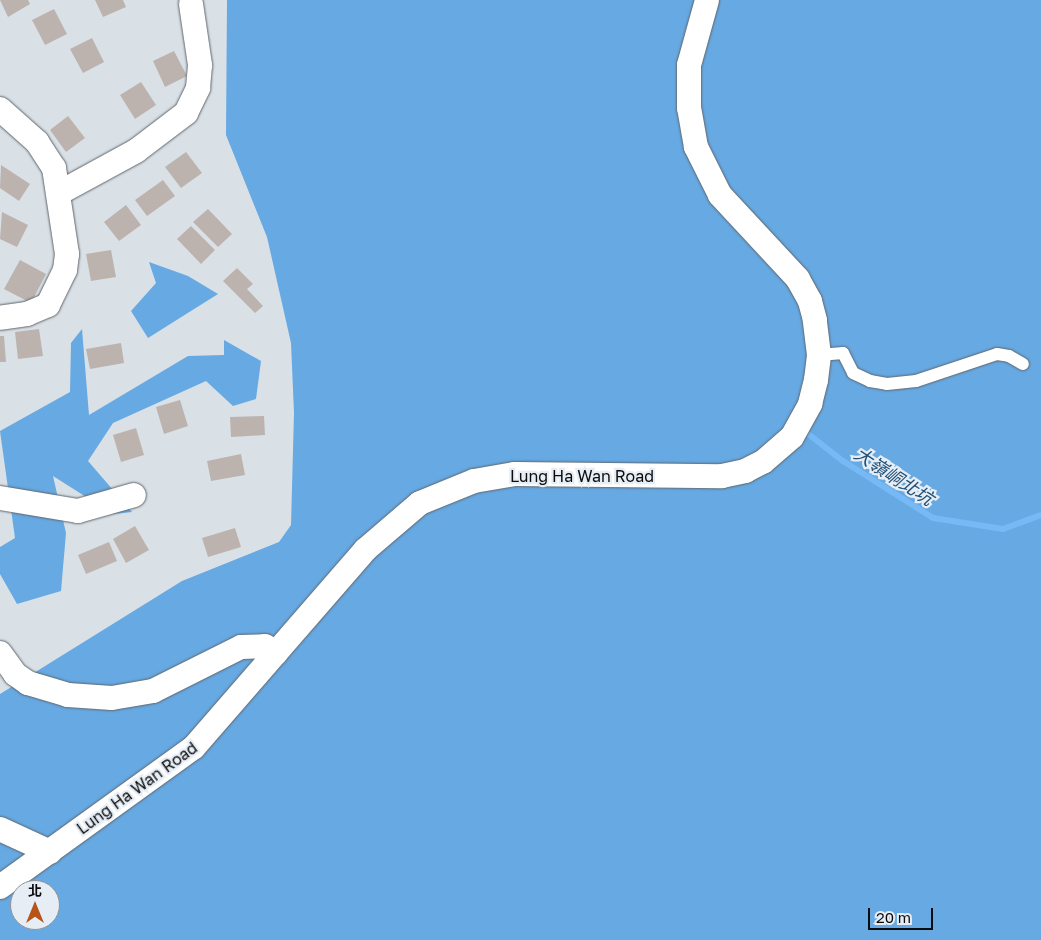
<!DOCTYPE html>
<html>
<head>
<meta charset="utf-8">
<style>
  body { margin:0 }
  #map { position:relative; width:1041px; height:940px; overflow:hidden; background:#d9e0e6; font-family:"Golos Text","Noto Sans TC",sans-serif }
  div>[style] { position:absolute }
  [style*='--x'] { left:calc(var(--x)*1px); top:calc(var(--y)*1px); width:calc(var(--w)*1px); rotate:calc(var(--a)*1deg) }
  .forest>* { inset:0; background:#66a9e3 }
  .stream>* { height:6px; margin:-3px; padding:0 3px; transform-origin:3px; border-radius:3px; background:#76b9f4 }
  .building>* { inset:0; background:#bcb3af }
  .roads { filter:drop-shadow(0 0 1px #60666c) drop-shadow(0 0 1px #60666c) }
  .service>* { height:12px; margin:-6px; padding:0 6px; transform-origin:6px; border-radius:6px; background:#fff }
  .minor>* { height:24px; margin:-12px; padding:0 12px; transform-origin:12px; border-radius:12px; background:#fff }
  span { translate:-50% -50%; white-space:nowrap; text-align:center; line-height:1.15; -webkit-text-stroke:4.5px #e6edf4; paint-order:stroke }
  .street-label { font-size:16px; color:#0a0c0e }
  .water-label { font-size:18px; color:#205077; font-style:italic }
  .north { position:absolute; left:10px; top:880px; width:50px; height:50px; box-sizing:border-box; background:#e6edf4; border:1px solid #8e9398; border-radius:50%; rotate:0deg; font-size:14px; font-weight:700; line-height:20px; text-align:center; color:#0a0c0e }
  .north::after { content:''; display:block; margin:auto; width:18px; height:22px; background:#b75419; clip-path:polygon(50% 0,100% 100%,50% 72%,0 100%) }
  .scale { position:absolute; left:868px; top:908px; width:65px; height:22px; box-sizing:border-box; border:2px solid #0a0c0e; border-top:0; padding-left:6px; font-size:15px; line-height:18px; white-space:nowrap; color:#0a0c0e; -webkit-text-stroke:4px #e6edf4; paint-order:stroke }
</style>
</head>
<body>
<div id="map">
  <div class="forest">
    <i style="clip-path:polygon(evenodd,227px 0,1041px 0,1041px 940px,0 940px,0 694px,182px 581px,279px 542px,291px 525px,294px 413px,291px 343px,267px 237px,226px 135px,227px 0,20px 890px,50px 890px,50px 920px,20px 920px,20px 890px)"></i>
    <i style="clip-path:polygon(149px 262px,188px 276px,218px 294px,148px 338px,131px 311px,156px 283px)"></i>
    <i style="clip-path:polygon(82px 329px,89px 415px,188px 356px,224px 355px,224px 340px,261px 361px,256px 399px,233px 406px,206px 381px,113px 423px,88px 461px,132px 512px,113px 514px,53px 476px,66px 533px,61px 591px,17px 604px,0 574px,0 547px,15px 538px,0 431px,70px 392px,71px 343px)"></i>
  </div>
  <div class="stream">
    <i style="--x:802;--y:429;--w:52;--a:38"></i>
    <i style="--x:843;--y:461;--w:107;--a:32.3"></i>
    <i style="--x:933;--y:518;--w:71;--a:8.9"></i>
    <i style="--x:1003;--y:529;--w:40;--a:-20.2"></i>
  </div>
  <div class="building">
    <i style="clip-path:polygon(0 0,28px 0,30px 4px,8px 17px)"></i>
    <i style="clip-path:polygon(95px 0,123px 0,126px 7px,103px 17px)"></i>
    <i style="clip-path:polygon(54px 9px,67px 34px,45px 45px,32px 20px)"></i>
    <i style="clip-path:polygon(92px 38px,104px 62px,83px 73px,70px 49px)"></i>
    <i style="clip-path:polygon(174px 51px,187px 76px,165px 87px,153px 61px)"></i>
    <i style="clip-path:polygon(141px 82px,156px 105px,135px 119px,120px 95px)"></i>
    <i style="clip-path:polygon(68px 116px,85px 138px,66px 152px,50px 130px)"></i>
    <i style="clip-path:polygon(186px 152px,202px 173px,181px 188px,165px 167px)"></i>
    <i style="clip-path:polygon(1px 165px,30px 184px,19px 201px,0 188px)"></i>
    <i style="clip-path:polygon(163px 180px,175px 196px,147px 216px,135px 200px)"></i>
    <i style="clip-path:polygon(126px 205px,141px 225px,119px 241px,104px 222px)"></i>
    <i style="clip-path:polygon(208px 209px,232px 234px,218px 247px,193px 222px)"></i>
    <i style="clip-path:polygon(2px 212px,28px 225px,17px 247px,0 239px)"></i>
    <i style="clip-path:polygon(191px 226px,215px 250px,201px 264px,177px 239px)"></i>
    <i style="clip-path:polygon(111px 250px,116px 277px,91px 281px,86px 254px)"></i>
    <i style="clip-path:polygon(20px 260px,46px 274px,31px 303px,4px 289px)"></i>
    <i style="clip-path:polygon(237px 268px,253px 284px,247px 289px,263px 306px,255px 313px,223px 281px)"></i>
    <i style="clip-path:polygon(39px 329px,43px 356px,18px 359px,15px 332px)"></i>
    <i style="clip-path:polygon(0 336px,4px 336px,6px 362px,0 362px)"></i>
    <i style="clip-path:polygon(121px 343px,124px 363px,90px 369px,86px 349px)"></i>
    <i style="clip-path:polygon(180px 400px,188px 426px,164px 434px,156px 407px)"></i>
    <i style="clip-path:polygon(264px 416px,265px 435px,231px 437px,230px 417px)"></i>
    <i style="clip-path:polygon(136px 428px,144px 455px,121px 462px,113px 435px)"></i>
    <i style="clip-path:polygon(241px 454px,245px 475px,211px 481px,207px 461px)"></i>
    <i style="clip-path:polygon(135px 526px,149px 550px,126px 563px,113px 539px)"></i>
    <i style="clip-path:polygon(235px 528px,241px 547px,208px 557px,202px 538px)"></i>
    <i style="clip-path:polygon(109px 542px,117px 561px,86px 574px,78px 555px)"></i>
  </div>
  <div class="roads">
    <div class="service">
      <i style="--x:819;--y:355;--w:24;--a:-5"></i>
      <i style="--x:843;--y:353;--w:22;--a:63"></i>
      <i style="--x:853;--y:373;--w:19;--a:25"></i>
      <i style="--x:870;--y:381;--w:17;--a:10"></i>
      <i style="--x:887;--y:384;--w:29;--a:-6"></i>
      <i style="--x:916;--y:381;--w:85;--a:-18.4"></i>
      <i style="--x:997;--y:354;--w:12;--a:9"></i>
      <i style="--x:1009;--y:356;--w:16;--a:30"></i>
    </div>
    <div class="minor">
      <i style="--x:0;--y:109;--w:50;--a:41.7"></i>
      <i style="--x:37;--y:142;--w:31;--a:57"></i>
      <i style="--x:54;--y:168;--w:87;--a:81.4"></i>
      <i style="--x:67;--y:254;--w:16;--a:97"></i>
      <i style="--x:65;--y:270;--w:39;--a:116"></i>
      <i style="--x:48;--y:305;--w:23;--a:157"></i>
      <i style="--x:27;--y:314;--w:27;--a:172"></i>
      <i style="--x:59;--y:193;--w:88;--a:-28.6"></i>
      <i style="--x:136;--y:151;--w:63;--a:-37.2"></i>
      <i style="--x:186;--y:113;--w:28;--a:-64"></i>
      <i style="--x:198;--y:88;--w:23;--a:-85"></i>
      <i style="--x:200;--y:65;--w:62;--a:-98.4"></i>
      <i style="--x:0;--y:498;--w:79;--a:9.5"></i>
      <i style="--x:78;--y:511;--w:58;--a:-15.9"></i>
      <i style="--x:0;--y:653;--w:26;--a:54"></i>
      <i style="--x:15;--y:674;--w:16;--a:35"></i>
      <i style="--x:28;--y:683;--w:42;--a:16.7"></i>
      <i style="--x:68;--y:695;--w:44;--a:3.9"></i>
      <i style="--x:112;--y:698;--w:42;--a:-9.7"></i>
      <i style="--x:153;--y:691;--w:98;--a:-26.6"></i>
      <i style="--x:241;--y:647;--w:24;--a:-2"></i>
      <i style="--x:265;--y:646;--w:13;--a:32"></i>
      <i style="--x:0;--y:829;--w:55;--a:24.7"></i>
      <i style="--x:0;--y:887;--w:239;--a:-35.8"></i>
      <i style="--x:194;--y:747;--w:261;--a:-49"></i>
      <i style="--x:365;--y:550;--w:72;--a:-40.5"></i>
      <i style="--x:420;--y:503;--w:58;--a:-22.2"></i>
      <i style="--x:474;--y:481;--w:42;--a:-9.7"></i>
      <i style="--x:515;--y:474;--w:207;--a:0.6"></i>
      <i style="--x:722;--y:476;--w:24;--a:-12"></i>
      <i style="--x:745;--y:471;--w:20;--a:-27"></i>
      <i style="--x:763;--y:462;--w:38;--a:-41"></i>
      <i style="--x:792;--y:437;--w:38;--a:-61"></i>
      <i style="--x:810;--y:404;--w:25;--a:-76"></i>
      <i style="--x:816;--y:380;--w:25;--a:-83"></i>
      <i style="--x:819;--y:355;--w:35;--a:-97"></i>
      <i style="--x:815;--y:320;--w:20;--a:-105"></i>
      <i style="--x:810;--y:301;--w:25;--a:-119"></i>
      <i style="--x:798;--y:279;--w:115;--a:-132.9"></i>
      <i style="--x:720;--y:195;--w:54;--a:-116.6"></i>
      <i style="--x:696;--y:147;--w:40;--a:-100"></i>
      <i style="--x:689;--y:108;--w:43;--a:-90"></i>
      <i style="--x:689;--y:65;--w:67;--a:-74.5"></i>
    </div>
  </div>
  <div class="street-label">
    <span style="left:582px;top:476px">Lung Ha Wan Road</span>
    <span style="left:137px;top:788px;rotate:-36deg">Lung Ha Wan Road</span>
  </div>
  <div class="water-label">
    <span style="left:894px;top:476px;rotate:33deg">大嶺峒北坑</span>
  </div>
  <div class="north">北</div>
  <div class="scale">20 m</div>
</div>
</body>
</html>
